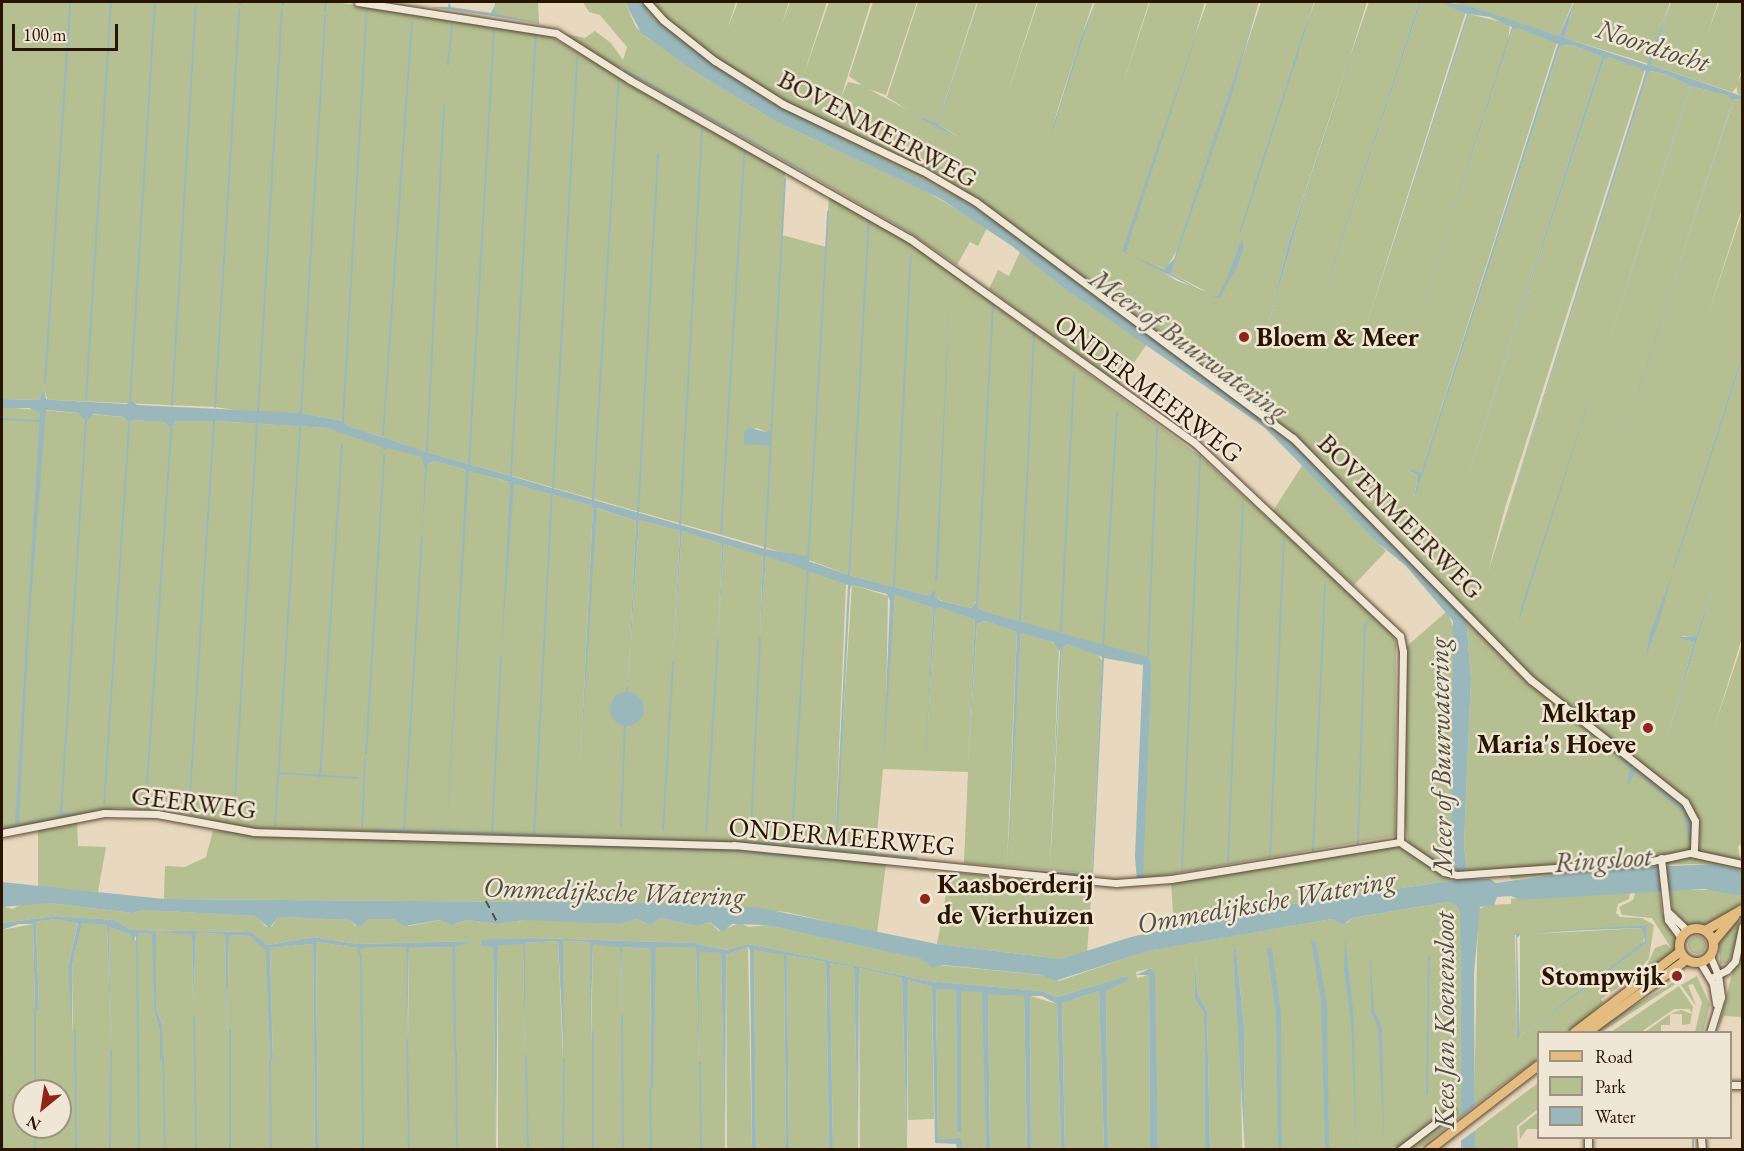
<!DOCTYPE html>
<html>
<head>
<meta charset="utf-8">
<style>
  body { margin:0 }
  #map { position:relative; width:1744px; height:1151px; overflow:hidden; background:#e7d8bf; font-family:"EB Garamond",serif }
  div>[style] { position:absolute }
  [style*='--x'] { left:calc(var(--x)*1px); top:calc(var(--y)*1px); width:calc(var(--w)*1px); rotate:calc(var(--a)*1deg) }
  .green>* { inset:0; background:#b5bf92 }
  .round { border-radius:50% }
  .water>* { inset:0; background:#9ab8bb }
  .pier>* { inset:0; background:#e7d8bf }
  .stream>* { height:2px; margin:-1px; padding:0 1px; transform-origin:1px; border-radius:1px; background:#9ab8bb }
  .ferry>* { height:1.5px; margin-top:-0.75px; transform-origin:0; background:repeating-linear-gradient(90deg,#514d41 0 8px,transparent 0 14px) }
  .roads { filter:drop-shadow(0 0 2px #584530) drop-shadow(0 0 2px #584530) }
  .minor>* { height:7px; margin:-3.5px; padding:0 3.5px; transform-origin:3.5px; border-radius:3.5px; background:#efe6d5 }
  .major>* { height:9px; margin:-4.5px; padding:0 4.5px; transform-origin:4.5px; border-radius:4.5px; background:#e4bc80 }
  .major>.ring { margin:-4.5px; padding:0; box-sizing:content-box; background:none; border:9px solid #e4bc80; border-radius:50% }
  .dots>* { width:16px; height:16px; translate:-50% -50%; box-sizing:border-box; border:3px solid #efe6d5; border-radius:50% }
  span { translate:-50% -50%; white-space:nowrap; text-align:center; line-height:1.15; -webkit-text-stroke:5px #efe6d5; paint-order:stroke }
  .street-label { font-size:27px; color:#291400 }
  .poi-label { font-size:27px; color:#291400; font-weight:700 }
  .left { translate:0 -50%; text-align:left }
  .right { translate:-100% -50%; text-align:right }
  .water-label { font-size:28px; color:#514d41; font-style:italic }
  .frame { position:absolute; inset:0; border:3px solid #291400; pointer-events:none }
  .legend { position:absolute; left:1537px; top:1031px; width:195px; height:108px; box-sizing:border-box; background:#efe6d5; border:2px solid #a09280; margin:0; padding:8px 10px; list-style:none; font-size:18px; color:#291400 }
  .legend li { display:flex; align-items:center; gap:12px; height:30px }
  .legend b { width:30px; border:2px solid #a09280 }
  .north { position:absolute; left:12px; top:1079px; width:60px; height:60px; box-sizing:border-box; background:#efe6d5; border:2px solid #a09280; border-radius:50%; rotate:210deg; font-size:16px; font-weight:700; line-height:24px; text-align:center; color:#291400 }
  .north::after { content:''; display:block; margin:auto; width:21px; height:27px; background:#8f2418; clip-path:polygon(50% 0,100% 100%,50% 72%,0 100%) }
  .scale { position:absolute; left:12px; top:24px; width:106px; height:27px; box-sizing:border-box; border:3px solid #291400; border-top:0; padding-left:8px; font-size:18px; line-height:21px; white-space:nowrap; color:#291400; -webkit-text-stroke:4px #efe6d5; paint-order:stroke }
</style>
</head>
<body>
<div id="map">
  <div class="green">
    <i style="clip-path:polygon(evenodd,2px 2px,335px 2px,546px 34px,785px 171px,782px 235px,826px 247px,829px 196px,912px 244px,1200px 456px,1392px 632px,1396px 645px,1395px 836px,1142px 879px,1152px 665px,1148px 658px,997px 615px,979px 609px,976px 601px,971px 608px,942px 601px,935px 596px,935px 588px,929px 596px,849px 575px,803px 558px,427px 452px,348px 426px,343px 421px,301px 413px,263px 414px,215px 407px,54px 400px,47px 399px,44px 388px,39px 400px,2px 399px,2px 2px,757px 428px,766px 432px,767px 443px,744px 444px,744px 431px,757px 428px)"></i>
    <i style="clip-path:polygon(495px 2px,538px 2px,539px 24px,494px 16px)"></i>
    <i style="clip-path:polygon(583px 2px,625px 2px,636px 27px,647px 38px,674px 53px,697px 73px,777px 122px,929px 193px,987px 228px,978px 246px,970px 242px,957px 265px,907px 231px,623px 68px,617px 69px,561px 33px,585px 38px,595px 31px,611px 43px,623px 60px,627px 47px,600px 15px,589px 12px)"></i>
    <i style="clip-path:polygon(evenodd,642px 2px,736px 2px,728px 27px,738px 2px,789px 2px,782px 24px,790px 2px,827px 2px,803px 77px,829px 2px,871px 2px,841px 97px,848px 82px,862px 85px,849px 76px,873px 2px,917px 2px,886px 95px,868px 89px,908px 110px,887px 97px,918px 2px,977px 2px,938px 123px,912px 114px,960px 138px,939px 125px,978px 2px,1037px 2px,1006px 98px,1038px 2px,1093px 2px,1060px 102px,1052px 130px,1095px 2px,1149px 2px,1122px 87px,1150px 2px,1205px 2px,1194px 40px,1207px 2px,1259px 2px,1179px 247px,1166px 269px,1154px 265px,1175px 280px,1207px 292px,1171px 273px,1261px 2px,1314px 2px,1262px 164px,1315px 2px,1367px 2px,1349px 60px,1369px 2px,1419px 2px,1323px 299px,1421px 2px,1440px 2px,1466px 11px,1365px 330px,1469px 14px,1510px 24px,1508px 42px,1407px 355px,1513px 29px,1519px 27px,1557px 42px,1421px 472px,1406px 469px,1418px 476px,1413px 502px,1560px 46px,1572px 45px,1602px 57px,1464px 488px,1604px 60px,1609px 57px,1645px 69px,1505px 508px,1488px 572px,1648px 74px,1650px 71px,1668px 75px,1690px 86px,1602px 362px,1691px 86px,1730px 96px,1732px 101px,1655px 339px,1734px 99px,1742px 100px,1742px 208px,1708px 315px,1742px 212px,1742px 354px,1673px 568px,1742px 360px,1742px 638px,1715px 725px,1742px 644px,1742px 851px,1740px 844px,1738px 847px,1742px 871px,1715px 864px,1630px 865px,1516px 879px,1510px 879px,1510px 874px,1463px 879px,1462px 872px,1467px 869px,1464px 845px,1471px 678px,1466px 617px,1293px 442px,974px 206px,768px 100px,714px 65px,654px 19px,642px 2px,1348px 62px,1305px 197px,1266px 332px,1288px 244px,1348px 62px,642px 2px,1712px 590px,1712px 592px,1667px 738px,1694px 642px,1681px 636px,1696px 636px,1712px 590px)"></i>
    <i style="clip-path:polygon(1452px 2px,1573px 2px,1559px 36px)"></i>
    <i style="clip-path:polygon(1574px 2px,1670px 2px,1649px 64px,1565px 38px)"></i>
    <i style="clip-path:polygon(1671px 2px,1718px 2px,1708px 33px,1719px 2px,1742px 2px,1742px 68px,1738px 81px,1742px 73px,1742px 96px,1737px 93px,1737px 87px,1732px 92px,1651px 65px)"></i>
    <i style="clip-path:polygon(1020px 252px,1058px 284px,1147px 344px,1119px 384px,989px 289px,998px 270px,1009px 276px)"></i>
    <i style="clip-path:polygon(3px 407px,124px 417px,129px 424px,132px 420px,163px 422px,171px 428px,176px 421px,214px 421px,327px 428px,421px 457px,427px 465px,434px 461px,593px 506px,580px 771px,596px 508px,636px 521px,628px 687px,639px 520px,680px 531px,673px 658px,682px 531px,722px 544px,718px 637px,724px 544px,763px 555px,760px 635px,766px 556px,846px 583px,835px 844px,852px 585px,888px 596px,886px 712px,895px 595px,933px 608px,927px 738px,935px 610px,940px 606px,975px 620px,968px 767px,977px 624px,985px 621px,1017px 632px,1007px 862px,1021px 633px,1049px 640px,1059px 647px,1050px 866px,1062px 649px,1067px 644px,1097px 653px,1102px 661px,1092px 874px,964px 863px,968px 772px,883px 769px,875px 855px,706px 840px,244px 828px,184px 814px,117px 808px,2px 830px)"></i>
    <i style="clip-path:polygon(1303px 464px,1386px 551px,1354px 585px,1273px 511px)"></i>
    <i style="clip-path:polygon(1447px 611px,1454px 629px,1451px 830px,1456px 872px,1448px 871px,1409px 845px,1404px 819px,1406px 647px)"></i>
    <i style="clip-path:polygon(77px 820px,78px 846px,106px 847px,98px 892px,38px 888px,38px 831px)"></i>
    <i style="clip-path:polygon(213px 831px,722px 850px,886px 864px,877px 933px,786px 912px,683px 903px,164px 899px,165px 866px,185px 867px,206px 857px)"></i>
    <i style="clip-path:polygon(1395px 845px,1456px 880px,1251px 910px,1174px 928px,1171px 881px)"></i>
    <i style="clip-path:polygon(950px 872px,1092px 885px,1087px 953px,1061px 959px,937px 944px)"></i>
    <i style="clip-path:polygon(1670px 890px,1716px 890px,1742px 896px,1742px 903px,1711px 924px,1687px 924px,1673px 911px)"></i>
    <i style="clip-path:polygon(1659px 891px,1662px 913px,1675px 935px,1676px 945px,1673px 952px,1630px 983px,1648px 963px,1655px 948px,1666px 944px,1671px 948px,1652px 918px,1622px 915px,1619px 907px,1633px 900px,1635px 893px)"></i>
    <i style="clip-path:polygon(evenodd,1630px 892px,1629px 899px,1618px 904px,1616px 913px,1620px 917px,1642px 918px,1654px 925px,1649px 958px,1635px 976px,1601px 999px,1603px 1003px,1570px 1032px,1538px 1032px,1538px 1059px,1474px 1106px,1478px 910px,1487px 905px,1511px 904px,1511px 899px,1630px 892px,1645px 925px,1647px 943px,1517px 1039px,1515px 935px,1520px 934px,1520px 1036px,1643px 944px,1645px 932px,1642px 928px,1532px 934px,1645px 925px)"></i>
    <i style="clip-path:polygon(1448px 902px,1457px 906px,1460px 915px,1461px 1117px,1418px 1149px,1403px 1149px,1441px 1116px,1438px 1112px,1434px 1120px,1397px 1149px,1394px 1149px,1396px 1146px,1390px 1150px,1245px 1149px,1244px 1026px,1236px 948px,1233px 949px,1240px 1021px,1242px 1149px,1210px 1149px,1207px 1011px,1197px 992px,1196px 954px,1194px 998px,1204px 1013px,1205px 1149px,1158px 1149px,1152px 968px,1136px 972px,1137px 978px,1148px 975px,1149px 979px,1150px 1149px,1108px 1150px,1106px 991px,1128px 980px,1127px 976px,1057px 997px,1041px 991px,929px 981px,748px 944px,726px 950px,695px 943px,533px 938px,481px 941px,493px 946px,496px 1149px,318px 1149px,316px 942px,357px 948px,406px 947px,408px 1037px,409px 948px,452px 947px,455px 1053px,455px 946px,473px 941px,358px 944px,313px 937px,268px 945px,251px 932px,131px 930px,115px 920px,54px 916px,2px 923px,2px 906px,12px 909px,25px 903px,50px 903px,132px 913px,144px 910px,256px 916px,266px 927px,272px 926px,279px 917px,349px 920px,356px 926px,368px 919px,393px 919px,409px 926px,441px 920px,456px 924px,468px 920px,497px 924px,523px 920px,586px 919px,616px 924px,637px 919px,647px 924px,660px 918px,697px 926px,710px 922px,719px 931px,740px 923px,749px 927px,766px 925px,922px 959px,927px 964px,1042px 975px,1059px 981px,1147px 951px,1332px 919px,1347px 923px,1352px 918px)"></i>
    <i style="clip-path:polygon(1742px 917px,1733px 955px,1727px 963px,1720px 964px,1719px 940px)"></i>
    <i style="clip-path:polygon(evenodd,55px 919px,78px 922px,68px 967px,73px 1033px,72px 966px,82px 922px,107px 925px,111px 1049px,109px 927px,131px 935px,136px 941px,137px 933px,153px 934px,154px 1011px,160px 1032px,161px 1062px,162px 1024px,156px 1008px,156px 931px,192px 934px,193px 1007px,196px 933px,225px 934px,227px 1033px,229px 935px,250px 936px,267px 951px,270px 1061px,273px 1061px,270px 948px,313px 944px,315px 1149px,2px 1150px,2px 930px,33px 924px,35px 1011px,39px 1009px,36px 922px,55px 919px,24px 1091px,60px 1091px,60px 1127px,24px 1127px,24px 1091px)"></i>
    <i style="clip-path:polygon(1742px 936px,1742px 1017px,1724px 1016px,1717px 1032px)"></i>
    <i class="round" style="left:1688px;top:936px;width:18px;height:18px"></i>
    <i style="clip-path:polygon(558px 941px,563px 1059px,562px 941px,590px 942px,591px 1043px,593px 943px,620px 948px,621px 1019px,622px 947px,651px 949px,650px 1090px,656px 946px,696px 948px,699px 1064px,699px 951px,721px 953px,725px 1149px,498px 1149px,498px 946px,523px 943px,525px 1057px,525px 943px)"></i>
    <i style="clip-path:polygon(748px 947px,752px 1149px,727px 1149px,726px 955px)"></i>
    <i style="clip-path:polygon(757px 948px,784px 955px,786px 1149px,756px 1149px,754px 950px)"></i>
    <i style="clip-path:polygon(787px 955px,826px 962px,829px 1149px,789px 1149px)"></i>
    <i style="clip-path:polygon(830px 963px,854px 967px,858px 1149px,833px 1149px)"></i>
    <i style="clip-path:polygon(859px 968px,902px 978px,907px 1149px,860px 1149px)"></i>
    <i style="clip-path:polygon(1697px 976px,1710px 1005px,1703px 1032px,1695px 1032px,1702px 1002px,1693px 984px,1688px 985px,1696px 1006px,1681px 985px)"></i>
    <i style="clip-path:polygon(908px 980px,932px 987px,934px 1119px,908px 1120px)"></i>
    <i style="clip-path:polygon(1675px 981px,1677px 983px,1602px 1032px,1591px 1032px)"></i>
    <i style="clip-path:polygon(1679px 986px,1693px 1007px,1692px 1013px,1689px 1009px,1674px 1009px,1641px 1032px,1611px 1032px)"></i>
    <i style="clip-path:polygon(936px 989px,956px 990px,957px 1132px,960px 1133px,961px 990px,983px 991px,986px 1149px,962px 1149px,956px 1140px,938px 1140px)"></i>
    <i style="clip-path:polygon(1099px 991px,1104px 1149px,1065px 1149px,1062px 1003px)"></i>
    <i style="clip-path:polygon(988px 993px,1024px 995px,1027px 1149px,990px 1149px)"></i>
    <i style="clip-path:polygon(1030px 996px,1057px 1004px,1061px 1149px,1031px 1149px)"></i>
    <i style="clip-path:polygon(1681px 1010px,1692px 1014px,1690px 1024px,1682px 1025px,1682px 1014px,1670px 1014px,1670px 1025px,1661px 1025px,1661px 1032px,1645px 1032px,1670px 1014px)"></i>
    <i style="clip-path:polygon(1538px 1083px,1538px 1109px,1517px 1126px,1518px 1149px,1475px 1149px,1474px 1131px)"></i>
    <i style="clip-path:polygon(1538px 1112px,1538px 1129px,1527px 1129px,1520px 1139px,1519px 1127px)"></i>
  </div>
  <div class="water">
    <i style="clip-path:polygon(449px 2px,451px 7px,491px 13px,495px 5px,496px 14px,533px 22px,431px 7px,448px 7px)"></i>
    <i style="clip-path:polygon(625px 2px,642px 2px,654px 19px,714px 65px,768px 100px,974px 206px,1116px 310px,1293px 442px,1466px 617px,1471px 678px,1464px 845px,1467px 870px,1462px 872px,1463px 879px,1490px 879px,1496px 883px,1586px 870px,1715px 864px,1742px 871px,1742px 896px,1704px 889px,1520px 900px,1511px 896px,1497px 897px,1494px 905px,1480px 907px,1474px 974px,1475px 1149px,1461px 1150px,1461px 1145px,1460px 915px,1457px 906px,1448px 902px,1352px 918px,1343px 925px,1332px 919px,1148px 951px,1055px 981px,1042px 975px,943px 965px,933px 968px,921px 959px,766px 925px,732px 924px,722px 932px,710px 922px,697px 926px,660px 918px,650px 925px,637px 919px,619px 924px,523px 920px,497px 924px,468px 920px,452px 925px,440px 920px,405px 926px,393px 919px,368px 919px,359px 927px,349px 920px,279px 917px,269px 928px,255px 916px,144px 910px,132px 913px,50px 903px,3px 907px,2px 882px,164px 899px,683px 903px,761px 908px,937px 944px,1061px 959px,1131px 937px,1251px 910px,1456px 880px,1451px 830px,1453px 621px,1406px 566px,1378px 543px,1264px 427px,1058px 284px,1012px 246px,939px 198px,777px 122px,697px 73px,641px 33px)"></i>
    <i style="clip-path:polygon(978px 2px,939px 125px,960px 139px,912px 114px,938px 123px)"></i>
    <i style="clip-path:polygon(1095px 2px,1053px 130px,1052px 130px,1081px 38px)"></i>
    <i style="clip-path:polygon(1207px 2px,1126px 251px,1128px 254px,1122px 251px)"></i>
    <i style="clip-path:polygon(1259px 2px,1229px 103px,1171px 273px,1207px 294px,1132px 256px,1164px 269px,1174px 259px)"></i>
    <i style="clip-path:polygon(1315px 2px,1241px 232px,1239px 233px,1303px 33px)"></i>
    <i style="clip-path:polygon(1369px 2px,1305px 197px,1266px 332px,1288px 244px)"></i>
    <i style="clip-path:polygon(1419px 2px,1421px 2px,1323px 299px,1335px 260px)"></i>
    <i style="clip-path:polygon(1440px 2px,1466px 5px,1559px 36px,1574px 2px,1565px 38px,1647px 65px,1671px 2px,1651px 65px,1742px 96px,1742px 100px,1734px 99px,1730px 110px,1589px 544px,1732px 101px,1729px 96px,1691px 86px,1601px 365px,1690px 86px,1668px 75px,1651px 71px,1648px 74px,1488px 572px,1646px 71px,1609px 57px,1604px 60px,1464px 488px,1602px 57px,1572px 45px,1560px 46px,1413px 503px,1418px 476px,1405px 468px,1421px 472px,1558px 44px,1519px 28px,1513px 29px,1407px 355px,1512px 27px,1490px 17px,1469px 14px,1365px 331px,1467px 14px)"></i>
    <i style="clip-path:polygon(623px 68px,809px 173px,810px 175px,624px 71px)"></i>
    <i style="clip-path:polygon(1242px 238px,1244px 247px,1237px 267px,1220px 298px,1211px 297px,1218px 296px,1225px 283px)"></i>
    <i style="clip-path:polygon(950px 291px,938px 572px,937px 582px,935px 581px)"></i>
    <i style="clip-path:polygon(1742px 354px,1742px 360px,1674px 569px,1673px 568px)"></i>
    <i style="clip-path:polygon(1599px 369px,1520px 618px,1519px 618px,1522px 605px)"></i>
    <i style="clip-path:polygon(evenodd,44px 388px,46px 399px,54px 400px,127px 404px,130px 400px,137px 405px,301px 413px,343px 421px,348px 426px,427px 452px,765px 549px,806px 556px,808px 561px,849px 575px,929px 596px,935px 588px,935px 596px,941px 601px,971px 608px,977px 601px,979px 609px,997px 615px,1148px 657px,1152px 665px,1143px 878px,1137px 880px,1135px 857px,1143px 665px,1104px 658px,1093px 878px,1021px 870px,1092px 874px,1102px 657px,1067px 644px,1062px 649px,1049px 866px,1060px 651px,1053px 642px,1021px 633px,1008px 862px,1017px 632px,985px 621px,977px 624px,968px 767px,975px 620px,940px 607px,935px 610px,925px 770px,933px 608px,895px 595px,883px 769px,890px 601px,887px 594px,852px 585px,850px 589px,838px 825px,835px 844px,848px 585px,766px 556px,760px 638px,763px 556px,724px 544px,718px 639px,722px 544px,682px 531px,673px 662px,680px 531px,639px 520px,628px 687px,636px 521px,597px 508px,580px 773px,593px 506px,514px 484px,501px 657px,510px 486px,509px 482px,469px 471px,447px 827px,466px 470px,434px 461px,427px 465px,422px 537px,425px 468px,421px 457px,388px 448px,384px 451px,382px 447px,327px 428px,214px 421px,176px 421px,171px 428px,163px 422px,132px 420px,129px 424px,124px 417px,93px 414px,87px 421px,62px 813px,79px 813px,42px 822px,2px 826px,15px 824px,40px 413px,29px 408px,2px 408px,2px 399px,39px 400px,44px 388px,46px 410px,78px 413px,85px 420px,61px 798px,59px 816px,19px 824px,29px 628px,46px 410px)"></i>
    <i style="clip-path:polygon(750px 428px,766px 432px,772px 429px,771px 446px,744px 444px,744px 431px)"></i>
    <i style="clip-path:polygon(1672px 575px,1659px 622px,1646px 656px,1650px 633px)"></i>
    <i style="clip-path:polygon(1712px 590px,1712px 592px,1667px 738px,1694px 642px,1678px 637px,1696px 636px)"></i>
    <i class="round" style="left:610px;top:692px;width:34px;height:34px"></i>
    <i style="clip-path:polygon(1594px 735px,1687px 810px,1691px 825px,1690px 846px,1683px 812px,1636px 772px,1627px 786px,1630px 768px)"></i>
    <i style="clip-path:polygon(54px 916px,115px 920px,131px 930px,251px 932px,268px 945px,313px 937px,358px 944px,473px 941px,455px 947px,456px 1051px,454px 1054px,452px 947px,409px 948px,407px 1040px,406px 947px,361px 948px,359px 955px,357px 948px,316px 942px,318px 1149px,315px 1149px,313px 944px,270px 948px,273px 1061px,270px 1061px,266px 951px,250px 936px,229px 935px,227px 1034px,225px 934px,196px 933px,193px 1009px,192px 935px,156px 931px,156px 1008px,162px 1024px,163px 1057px,160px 1062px,160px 1032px,154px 1011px,152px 934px,137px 933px,133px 942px,131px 935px,109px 927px,111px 1050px,107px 925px,82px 923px,72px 966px,72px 1034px,68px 967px,78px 923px,55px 919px,36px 922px,39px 1009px,35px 1012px,33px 924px,19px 924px,2px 930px,2px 957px,2px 923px)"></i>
    <i style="clip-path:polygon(1646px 925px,1647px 943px,1517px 1039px,1516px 933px,1521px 934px,1517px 938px,1520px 1036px,1645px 941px,1642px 928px,1532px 932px)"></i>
    <i style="clip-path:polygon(1345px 937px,1354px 1019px,1356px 1149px,1351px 1022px,1344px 971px)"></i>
    <i style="clip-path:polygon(533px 938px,695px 943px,726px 950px,748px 944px,929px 981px,1041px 991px,1057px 997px,1127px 976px,1129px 980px,1106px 991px,1108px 1149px,1104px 1149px,1099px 991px,1062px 1003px,1065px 1150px,1061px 1149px,1057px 1004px,1042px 996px,1030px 996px,1031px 1149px,1027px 1149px,1024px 996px,988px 994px,990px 1149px,986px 1150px,982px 992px,961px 991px,961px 1133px,957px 1132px,956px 990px,936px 989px,938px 1140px,961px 1138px,962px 1149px,957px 1149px,956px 1144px,935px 1143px,932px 987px,908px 980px,907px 1149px,902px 978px,859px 968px,858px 1149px,854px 967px,830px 963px,833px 1149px,829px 1149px,826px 962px,787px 955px,789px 1149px,786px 1149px,784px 955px,754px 950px,756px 1149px,752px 1149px,750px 950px,748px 947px,726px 955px,725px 1149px,721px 953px,699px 952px,699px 1065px,696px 948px,656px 947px,653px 1088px,650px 1090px,651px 949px,622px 947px,621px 1021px,620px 948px,593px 944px,590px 1045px,590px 942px,563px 941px,564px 1059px,558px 941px,525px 943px,525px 1058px,523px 944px,498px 946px,496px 1149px,493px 947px,481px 946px,481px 940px)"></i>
    <i style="clip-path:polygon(1311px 940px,1316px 942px,1327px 1003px,1329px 1149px,1325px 1149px,1321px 1001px)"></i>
    <i style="clip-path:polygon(1236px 948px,1244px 1026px,1245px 1150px,1233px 949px)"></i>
    <i style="clip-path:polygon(1272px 948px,1281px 1014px,1282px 1149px,1278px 1149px,1276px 1014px,1267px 949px)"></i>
    <i style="clip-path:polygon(1370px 951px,1374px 1010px,1382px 1027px,1384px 1140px,1378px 1028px,1371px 1012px)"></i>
    <i style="clip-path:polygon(1196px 954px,1197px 992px,1207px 1011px,1210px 1149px,1205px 1149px,1204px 1013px,1194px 998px)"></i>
    <i style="clip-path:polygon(1151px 968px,1155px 975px,1158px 1150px,1150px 1149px,1149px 979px,1148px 975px,1136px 975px)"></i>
  </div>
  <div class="pier">
    <i style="clip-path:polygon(1477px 1104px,1477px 1129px,1458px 1143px,1458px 1119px)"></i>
  </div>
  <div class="stream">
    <i style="--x:240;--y:5;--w:3;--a:-90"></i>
    <i style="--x:283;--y:5;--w:3;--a:-90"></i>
    <i style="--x:325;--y:11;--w:9;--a:-84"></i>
    <i style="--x:448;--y:65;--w:40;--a:-84.3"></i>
    <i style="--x:45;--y:383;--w:382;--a:-86.2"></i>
    <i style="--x:86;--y:399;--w:398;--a:-86.4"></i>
    <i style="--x:130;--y:400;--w:399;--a:-86.4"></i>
    <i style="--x:172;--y:405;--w:400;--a:-86.6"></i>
    <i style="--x:215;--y:407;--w:398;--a:-86.5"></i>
    <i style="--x:258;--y:411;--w:402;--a:-86.6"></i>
    <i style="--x:301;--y:413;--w:398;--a:-86.5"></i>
    <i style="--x:2;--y:419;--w:37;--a:3"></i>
    <i style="--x:343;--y:421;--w:413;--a:-86.7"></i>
    <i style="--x:383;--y:435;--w:414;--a:-86"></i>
    <i style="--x:427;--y:452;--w:348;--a:-87.2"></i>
    <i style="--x:469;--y:464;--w:436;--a:-86.7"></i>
    <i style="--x:511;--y:476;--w:443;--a:-86.8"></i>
    <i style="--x:553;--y:489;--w:432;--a:-86.8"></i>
    <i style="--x:593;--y:500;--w:421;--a:-86.5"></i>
    <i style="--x:638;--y:513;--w:359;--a:-86.8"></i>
    <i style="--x:680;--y:526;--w:397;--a:-86.8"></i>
    <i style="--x:721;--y:533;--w:380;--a:-86.5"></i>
    <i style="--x:765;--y:549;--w:371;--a:-86.9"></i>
    <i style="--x:808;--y:561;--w:350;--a:-86.7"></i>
    <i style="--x:849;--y:575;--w:357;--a:-86.8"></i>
    <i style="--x:894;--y:586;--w:332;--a:-87.1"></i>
    <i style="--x:977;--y:601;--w:299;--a:-86.9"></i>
    <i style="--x:1020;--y:620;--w:288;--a:-87.2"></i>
    <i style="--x:1061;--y:631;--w:256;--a:-87.1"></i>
    <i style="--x:1103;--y:646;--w:233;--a:-86.6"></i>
    <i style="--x:1148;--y:657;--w:229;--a:-87.7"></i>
    <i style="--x:627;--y:691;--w:4;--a:-76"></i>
    <i style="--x:366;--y:754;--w:299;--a:-86.5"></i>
    <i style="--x:280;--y:773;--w:78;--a:3.7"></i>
    <i style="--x:320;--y:777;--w:334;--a:-86.2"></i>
    <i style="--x:147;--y:784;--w:357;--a:-86.1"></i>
    <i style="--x:104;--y:804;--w:381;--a:-86.2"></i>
    <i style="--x:189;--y:810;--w:390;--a:-86.3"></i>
    <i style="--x:226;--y:821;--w:28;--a:-71"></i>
    <i style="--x:235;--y:795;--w:373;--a:-86.6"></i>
    <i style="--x:275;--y:825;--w:400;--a:-86.4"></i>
    <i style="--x:621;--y:826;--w:100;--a:-87.7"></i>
    <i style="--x:362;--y:827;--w:67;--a:-87.4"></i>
    <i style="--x:373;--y:830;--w:45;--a:1.3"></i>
    <i style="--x:404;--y:830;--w:294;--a:-86.5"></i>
    <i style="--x:663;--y:830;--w:168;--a:-86.6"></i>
    <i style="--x:428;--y:831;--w:350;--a:2.1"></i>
    <i style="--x:706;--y:832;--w:193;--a:-86.4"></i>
    <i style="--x:492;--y:833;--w:177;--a:-87.1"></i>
    <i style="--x:751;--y:834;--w:196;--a:-87.4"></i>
    <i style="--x:534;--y:835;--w:340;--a:-87"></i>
    <i style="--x:792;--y:837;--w:266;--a:-86.6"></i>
    <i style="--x:367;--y:839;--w:355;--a:1.8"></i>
    <i style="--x:722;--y:850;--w:165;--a:4.9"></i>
    <i style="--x:1358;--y:843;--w:218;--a:-88.2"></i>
    <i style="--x:1365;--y:625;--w:9;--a:-49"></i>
    <i style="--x:785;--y:845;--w:132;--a:5.7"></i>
    <i style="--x:1313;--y:850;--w:266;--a:-87.4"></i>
    <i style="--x:1270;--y:856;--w:319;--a:-87.5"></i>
    <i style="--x:1228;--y:861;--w:360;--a:-87.6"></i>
    <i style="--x:1182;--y:870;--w:414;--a:-87.5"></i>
    <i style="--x:137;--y:933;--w:217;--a:89.5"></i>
    <i style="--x:361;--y:954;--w:196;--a:89.4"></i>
    <i style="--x:35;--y:1012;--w:79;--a:90"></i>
    <i style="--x:194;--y:1016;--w:134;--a:89.1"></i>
    <i style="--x:622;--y:1016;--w:134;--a:89.6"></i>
    <i style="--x:75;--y:1030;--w:120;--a:89.5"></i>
    <i style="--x:230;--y:1030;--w:120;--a:90"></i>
    <i style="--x:593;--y:1032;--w:118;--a:90"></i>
    <i style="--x:2;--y:1036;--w:114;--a:89.5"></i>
    <i style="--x:407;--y:1040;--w:110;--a:89"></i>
    <i style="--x:456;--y:1051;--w:99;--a:89.4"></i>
    <i style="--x:526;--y:1056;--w:94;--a:88.8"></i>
    <i style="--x:163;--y:1057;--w:93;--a:88.8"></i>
    <i style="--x:270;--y:1061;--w:89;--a:89.4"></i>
    <i style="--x:700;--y:1062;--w:88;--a:89.3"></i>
    <i style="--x:650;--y:1090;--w:60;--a:89"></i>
    <i style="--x:1427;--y:1094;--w:138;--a:-89.2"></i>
    <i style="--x:35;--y:1127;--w:23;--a:90"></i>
    <i style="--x:1693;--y:1138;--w:12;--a:90"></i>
    <i style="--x:110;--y:1150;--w:100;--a:-89.4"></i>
    <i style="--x:563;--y:1150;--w:91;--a:-89.4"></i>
  </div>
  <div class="ferry">
    <i style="--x:486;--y:901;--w:24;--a:62"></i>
  </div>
  <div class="roads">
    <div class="minor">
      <i style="--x:358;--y:2;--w:200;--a:8.9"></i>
      <i style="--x:556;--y:33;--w:88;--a:32.4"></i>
      <i style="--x:630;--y:80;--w:322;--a:29.6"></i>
      <i style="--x:910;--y:239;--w:349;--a:35.6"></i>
      <i style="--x:1194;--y:442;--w:283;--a:43.3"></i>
      <i style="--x:1400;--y:636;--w:15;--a:79"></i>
      <i style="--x:1403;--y:651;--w:191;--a:90.9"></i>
      <i style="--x:647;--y:2;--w:24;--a:48"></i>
      <i style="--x:663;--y:20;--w:66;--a:38.3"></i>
      <i style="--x:715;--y:61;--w:80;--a:32.3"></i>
      <i style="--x:783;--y:104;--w:155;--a:25.6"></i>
      <i style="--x:923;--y:171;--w:61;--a:30.3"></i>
      <i style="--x:976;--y:202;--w:395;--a:36.7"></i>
      <i style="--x:1293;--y:438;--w:339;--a:45.5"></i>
      <i style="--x:1531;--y:680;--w:196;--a:38.4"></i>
      <i style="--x:1685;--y:802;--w:21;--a:62"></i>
      <i style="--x:1695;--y:821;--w:32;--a:92"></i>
      <i style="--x:2;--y:833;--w:104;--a:-11.1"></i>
      <i style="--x:104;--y:813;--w:53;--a:1.1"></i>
      <i style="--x:157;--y:814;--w:99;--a:10.5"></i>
      <i style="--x:254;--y:832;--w:480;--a:1.6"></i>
      <i style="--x:734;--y:845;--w:384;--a:5.7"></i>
      <i style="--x:1116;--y:883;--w:55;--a:-4.2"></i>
      <i style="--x:1171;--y:879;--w:232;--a:-9.2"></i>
      <i style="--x:1400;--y:842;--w:53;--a:34.3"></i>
      <i style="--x:1444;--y:872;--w:13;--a:13"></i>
      <i style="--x:1457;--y:875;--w:196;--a:-4.1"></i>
      <i style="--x:1652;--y:861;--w:40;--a:-12"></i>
      <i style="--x:1691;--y:853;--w:52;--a:12.2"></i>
      <i style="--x:1661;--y:858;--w:62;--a:83.6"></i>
      <i style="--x:1668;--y:920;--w:21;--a:53"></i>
      <i style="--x:1667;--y:911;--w:28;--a:44"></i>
      <i style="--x:1710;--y:956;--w:21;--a:67"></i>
      <i style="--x:1718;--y:975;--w:22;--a:82"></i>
      <i style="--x:1721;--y:997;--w:37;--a:107"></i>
      <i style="--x:1700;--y:962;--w:26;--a:59"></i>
      <i style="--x:1713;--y:984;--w:20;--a:81"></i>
      <i style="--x:1711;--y:978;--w:18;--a:-27"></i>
      <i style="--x:1727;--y:970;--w:12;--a:-48"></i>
      <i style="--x:1735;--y:961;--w:35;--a:-78"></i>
      <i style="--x:1730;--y:1085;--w:12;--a:0"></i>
      <i style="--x:1588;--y:1138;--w:12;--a:90"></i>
      <i style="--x:1701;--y:1138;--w:12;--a:85"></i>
      <i style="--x:1400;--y:1150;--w:64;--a:-37.4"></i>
    </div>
    <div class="major">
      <i class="ring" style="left:1679px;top:928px;width:25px;height:25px"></i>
      <i style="--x:1705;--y:930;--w:43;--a:-29.6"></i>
      <i style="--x:1713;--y:941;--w:33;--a:-50"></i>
      <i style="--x:1574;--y:1032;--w:133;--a:-37.4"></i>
      <i style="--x:1587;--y:1032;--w:123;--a:-36.4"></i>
      <i style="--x:1428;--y:1150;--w:139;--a:-37.7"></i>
    </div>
  </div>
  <div class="dots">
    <i style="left:1244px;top:337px;background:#8f2418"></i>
    <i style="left:1648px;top:728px;background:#8f2418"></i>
    <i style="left:925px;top:899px;background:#8f2418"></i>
    <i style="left:1677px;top:976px;background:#8f2418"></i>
  </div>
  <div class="street-label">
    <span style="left:878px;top:128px;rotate:28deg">BOVENMEERWEG</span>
    <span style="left:1149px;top:388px;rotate:37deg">ONDERMEERWEG</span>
    <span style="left:1401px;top:516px;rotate:45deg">BOVENMEERWEG</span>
    <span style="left:194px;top:802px;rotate:7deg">GEERWEG</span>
    <span style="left:842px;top:836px;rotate:5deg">ONDERMEERWEG</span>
  </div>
  <div class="poi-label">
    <span class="left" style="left:1256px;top:337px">Bloem &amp; Meer</span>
    <span class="right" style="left:1636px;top:728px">Melktap<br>Maria's Hoeve</span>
    <span class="left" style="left:937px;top:899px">Kaasboerderij<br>de Vierhuizen</span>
    <span class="right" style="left:1665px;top:976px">Stompwijk</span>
  </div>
  <div class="water-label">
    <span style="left:1653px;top:45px;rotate:18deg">Noordtocht</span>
    <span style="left:1189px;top:344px;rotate:36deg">Meer of Buurwatering</span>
    <span style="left:1440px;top:756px;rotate:-91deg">Meer of Buurwatering</span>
    <span style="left:1603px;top:859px;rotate:-4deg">Ringsloot</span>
    <span style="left:614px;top:891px;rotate:2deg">Ommedijksche Watering</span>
    <span style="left:1266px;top:901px;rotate:-10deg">Ommedijksche Watering</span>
    <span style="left:1444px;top:1020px;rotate:-90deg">Kees Jan Koenensloot</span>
  </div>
  <div class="frame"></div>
  <ul class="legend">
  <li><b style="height:8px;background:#e4bc80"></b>Road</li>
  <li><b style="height:16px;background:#b5bf92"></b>Park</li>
  <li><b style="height:16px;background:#9ab8bb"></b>Water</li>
  </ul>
  <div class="north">N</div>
  <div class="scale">100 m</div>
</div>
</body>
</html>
